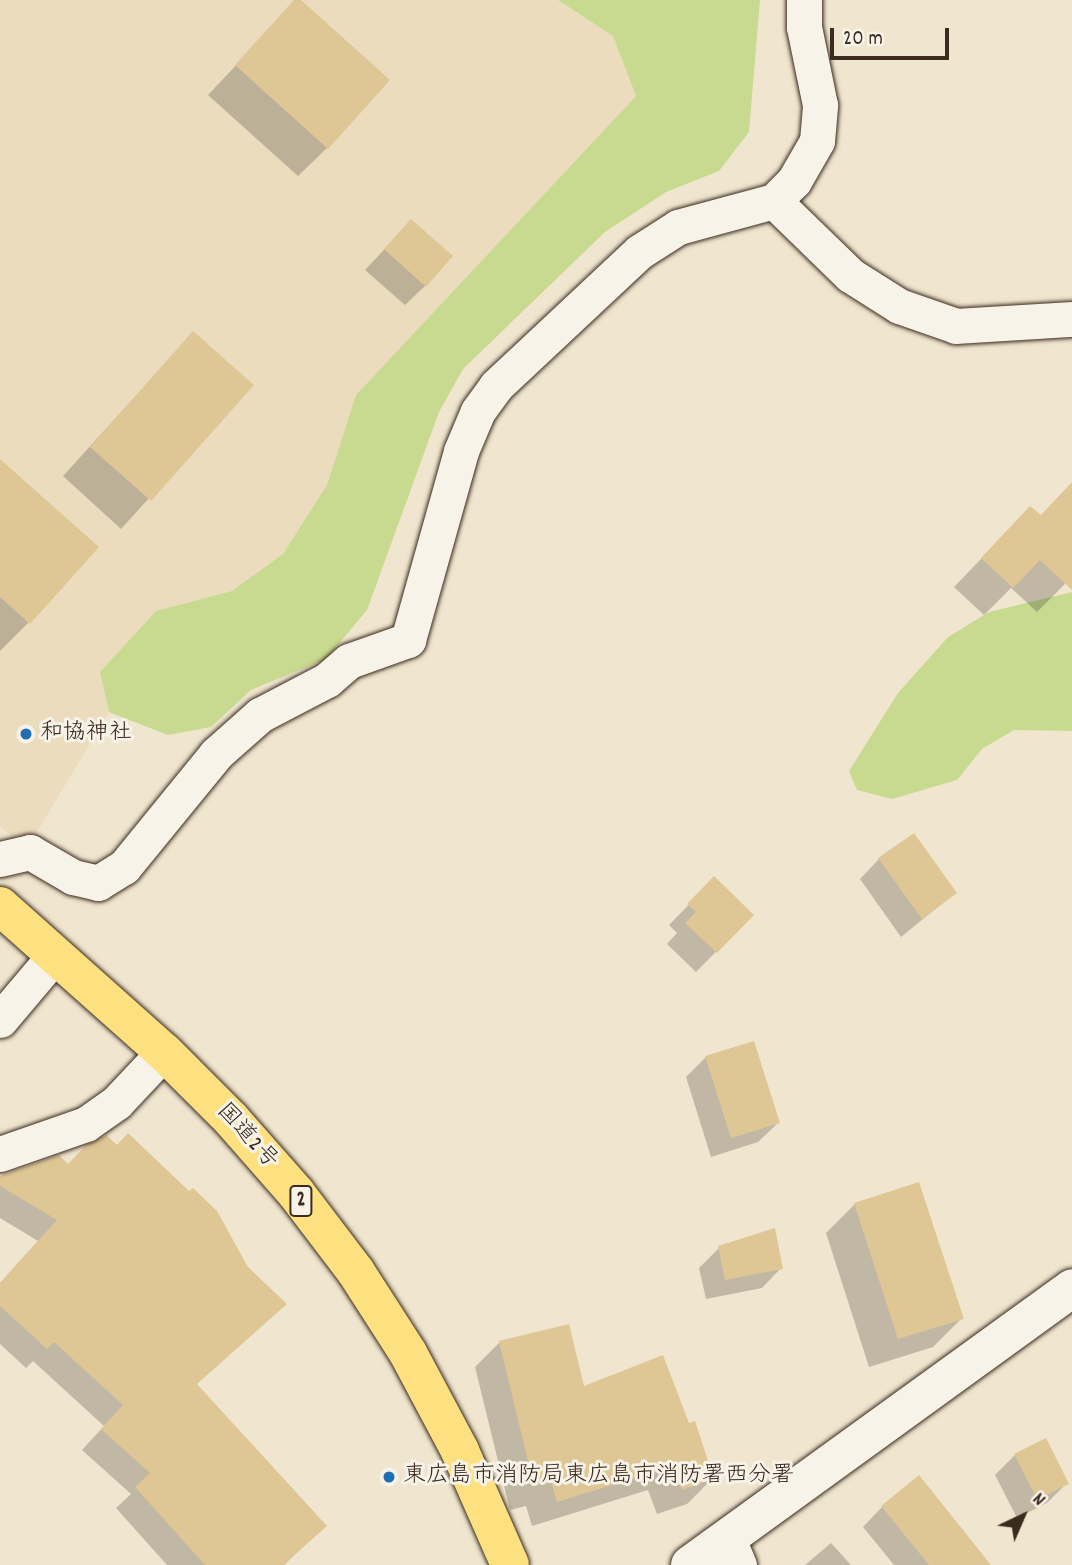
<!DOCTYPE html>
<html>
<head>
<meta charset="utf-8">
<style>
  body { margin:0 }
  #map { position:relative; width:1072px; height:1565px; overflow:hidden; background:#f0e6cf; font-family:Dekko,"Klee One",sans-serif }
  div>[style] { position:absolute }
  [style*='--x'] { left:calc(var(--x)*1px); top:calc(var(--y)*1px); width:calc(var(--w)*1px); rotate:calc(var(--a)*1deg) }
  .built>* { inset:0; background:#ebdcbe }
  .green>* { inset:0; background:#c7da8f }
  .shadow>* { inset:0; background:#0003 }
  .building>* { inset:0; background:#dfc695 }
  .roads { filter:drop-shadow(0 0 2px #3b2a1e) drop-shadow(0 0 2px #3b2a1e) }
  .minor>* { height:35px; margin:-17.5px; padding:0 17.5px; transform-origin:17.5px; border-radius:17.5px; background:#f7f3e8 }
  .tertiary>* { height:38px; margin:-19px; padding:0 19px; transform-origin:19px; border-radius:19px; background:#f7f3e8 }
  .trunk>* { height:38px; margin:-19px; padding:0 19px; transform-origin:19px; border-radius:19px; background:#fde080 }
  .dots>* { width:19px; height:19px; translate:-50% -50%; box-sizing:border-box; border:4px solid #f7f3e8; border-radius:50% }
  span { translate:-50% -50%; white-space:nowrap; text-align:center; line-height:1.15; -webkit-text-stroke:6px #f7f3e8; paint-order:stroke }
  .shield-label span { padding:2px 5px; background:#f7f3e8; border:2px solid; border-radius:5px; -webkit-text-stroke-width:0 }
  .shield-label { font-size:21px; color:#3b2a1e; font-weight:700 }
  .poi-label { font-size:23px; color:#3b2a1e }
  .left { translate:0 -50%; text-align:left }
  .street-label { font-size:23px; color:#3b2a1e }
  .north { position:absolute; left:988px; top:1481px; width:70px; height:70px; -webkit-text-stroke:5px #f7f3e8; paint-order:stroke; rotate:44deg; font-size:19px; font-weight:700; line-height:28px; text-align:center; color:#3b2a1e }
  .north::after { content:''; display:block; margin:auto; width:24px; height:32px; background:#3b2a1e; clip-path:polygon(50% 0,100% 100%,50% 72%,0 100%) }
  .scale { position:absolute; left:830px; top:28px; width:119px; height:32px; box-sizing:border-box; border:4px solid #3b2a1e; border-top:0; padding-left:9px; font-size:21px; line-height:24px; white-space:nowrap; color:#3b2a1e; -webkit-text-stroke:5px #f7f3e8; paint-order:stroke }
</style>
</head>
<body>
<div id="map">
  <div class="built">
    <i style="clip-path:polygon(0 0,558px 0,613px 36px,636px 96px,356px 395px,327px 485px,283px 554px,232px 591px,156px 611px,100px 672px,109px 712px,34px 837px,11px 836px,0 826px)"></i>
  </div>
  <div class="green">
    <i style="clip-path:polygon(558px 0,760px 0,749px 132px,719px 171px,666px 192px,605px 232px,463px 369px,439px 412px,367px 610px,326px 659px,251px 690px,211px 727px,168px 735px,109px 712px,100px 672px,156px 611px,232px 591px,283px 554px,327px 485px,356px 395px,636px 96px,613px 36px)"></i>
    <i style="clip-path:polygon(1072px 592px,1072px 731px,1014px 730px,982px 749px,957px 780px,892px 799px,857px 790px,849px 771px,898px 693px,948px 637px,989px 612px)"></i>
  </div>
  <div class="shadow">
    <i style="clip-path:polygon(298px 0,327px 148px,298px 176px,208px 95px)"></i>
    <i style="clip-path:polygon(411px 221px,425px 286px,405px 305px,365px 270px)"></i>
    <i style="clip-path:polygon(193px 333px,252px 385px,121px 529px,63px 476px)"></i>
    <i style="clip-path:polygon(0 461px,29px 622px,0 651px)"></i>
    <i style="clip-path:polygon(1072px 483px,1072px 577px,1037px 612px,1011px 588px,984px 615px,954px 587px,1002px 537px,1040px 517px)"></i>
    <i style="clip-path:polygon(879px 859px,955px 893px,901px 937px,860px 879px)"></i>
    <i style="clip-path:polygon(714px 879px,752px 915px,696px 972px,667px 944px,677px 933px,669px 925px)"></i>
    <i style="clip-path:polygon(706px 1057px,778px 1123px,758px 1142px,711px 1157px,686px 1077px)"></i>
    <i style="clip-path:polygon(58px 1157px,195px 1385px,325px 1526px,284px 1565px,167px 1565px,116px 1508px,131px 1494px,82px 1450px,104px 1426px,33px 1361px,26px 1368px,0 1344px,0 1283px,38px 1241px,0 1218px,0 1179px)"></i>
    <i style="clip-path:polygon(855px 1204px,962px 1318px,933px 1347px,869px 1367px,826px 1233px)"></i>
    <i style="clip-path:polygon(719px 1248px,781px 1268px,762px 1288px,706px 1299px,699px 1268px)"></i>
    <i style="clip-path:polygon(500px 1342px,583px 1389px,712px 1479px,687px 1504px,657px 1514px,648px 1490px,532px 1526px,526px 1506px,510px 1510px,475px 1367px)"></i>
    <i style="clip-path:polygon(1015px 1455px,1067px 1483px,1047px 1503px,1017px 1518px,995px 1475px)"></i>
    <i style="clip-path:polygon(882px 1507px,987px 1565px,894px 1565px,863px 1527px)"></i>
    <i style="clip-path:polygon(831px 1543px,851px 1565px,805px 1565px)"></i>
  </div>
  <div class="building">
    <i style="clip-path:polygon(294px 0,301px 0,390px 80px,328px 149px,235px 65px)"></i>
    <i style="clip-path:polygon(411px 219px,453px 256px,426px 287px,384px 249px)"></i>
    <i style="clip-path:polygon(193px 331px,254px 385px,151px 501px,90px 447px)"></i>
    <i style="clip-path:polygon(0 459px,99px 547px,30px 624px,0 597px)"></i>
    <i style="clip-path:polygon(1072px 482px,1072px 590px,1040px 560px,1013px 588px,981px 558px,1030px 506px,1041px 515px)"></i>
    <i style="clip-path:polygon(914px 833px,957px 893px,922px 919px,878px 858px)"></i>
    <i style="clip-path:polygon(714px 876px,754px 915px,717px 953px,685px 923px,696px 912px,687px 904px)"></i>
    <i style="clip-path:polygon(754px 1041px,780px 1123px,731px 1138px,705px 1056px)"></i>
    <i style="clip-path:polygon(128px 1133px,189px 1191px,193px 1188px,217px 1211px,248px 1267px,287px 1304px,197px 1384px,327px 1526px,283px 1565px,205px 1565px,135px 1487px,150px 1473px,101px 1429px,123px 1405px,54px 1342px,47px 1349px,0 1306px,0 1283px,57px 1220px,0 1186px,0 1176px,59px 1155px,68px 1164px,86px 1145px,106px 1135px,117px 1145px)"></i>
    <i style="clip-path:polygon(919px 1182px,964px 1319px,898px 1339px,854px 1203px)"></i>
    <i style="clip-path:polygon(775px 1228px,783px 1269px,725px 1280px,718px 1246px)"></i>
    <i style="clip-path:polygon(569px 1324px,584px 1386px,663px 1355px,689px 1423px,695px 1421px,714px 1479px,682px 1490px,673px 1466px,557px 1502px,551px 1482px,534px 1486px,499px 1341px)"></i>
    <i style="clip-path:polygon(1046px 1438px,1069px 1484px,1037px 1499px,1014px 1454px)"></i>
    <i style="clip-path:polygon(919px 1475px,991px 1565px,929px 1565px,881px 1506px)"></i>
  </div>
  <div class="roads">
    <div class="minor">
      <i style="--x:774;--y:201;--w:106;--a:44.2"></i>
      <i style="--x:850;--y:275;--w:58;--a:32.3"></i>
      <i style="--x:899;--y:306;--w:60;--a:19.3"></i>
      <i style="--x:956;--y:326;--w:116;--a:-3.5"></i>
      <i style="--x:0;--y:859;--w:31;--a:-13"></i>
      <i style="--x:30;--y:852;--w:50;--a:30.2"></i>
      <i style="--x:73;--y:877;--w:26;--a:13"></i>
      <i style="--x:98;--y:883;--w:31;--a:-32"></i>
      <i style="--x:124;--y:867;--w:146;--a:-50.8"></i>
      <i style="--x:216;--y:754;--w:59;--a:-41.6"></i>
      <i style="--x:260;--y:715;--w:76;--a:-27.6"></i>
      <i style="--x:327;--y:680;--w:29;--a:-41"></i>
      <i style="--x:349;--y:661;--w:63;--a:-19.6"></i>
      <i style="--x:408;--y:640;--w:196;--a:-74.3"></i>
      <i style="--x:461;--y:451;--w:43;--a:-67"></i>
      <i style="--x:478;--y:411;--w:31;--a:-54"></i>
      <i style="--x:496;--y:386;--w:196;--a:-43.1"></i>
      <i style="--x:639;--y:252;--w:46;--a:-32.7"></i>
      <i style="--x:678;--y:227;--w:99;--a:-15.2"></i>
      <i style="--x:774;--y:201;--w:28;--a:-45"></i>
      <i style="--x:794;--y:181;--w:46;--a:-60.1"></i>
      <i style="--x:817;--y:141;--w:36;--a:-85"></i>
      <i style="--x:820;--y:105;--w:80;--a:-101.6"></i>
      <i style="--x:804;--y:27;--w:27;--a:-90"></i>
      <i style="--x:0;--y:1020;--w:85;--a:-49.8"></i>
      <i style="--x:0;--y:1154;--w:91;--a:-19.2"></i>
      <i style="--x:86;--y:1124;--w:38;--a:-35"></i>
      <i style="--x:117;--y:1102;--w:69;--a:-46.8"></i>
      <i style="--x:728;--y:1539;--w:28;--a:67"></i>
    </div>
    <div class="tertiary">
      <i style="--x:690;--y:1565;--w:472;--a:-35.9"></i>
    </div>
    <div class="trunk">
      <i style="--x:0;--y:906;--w:220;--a:41.7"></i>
      <i style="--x:164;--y:1052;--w:95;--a:45"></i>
      <i style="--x:231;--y:1119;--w:98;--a:48.7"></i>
      <i style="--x:296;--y:1193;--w:99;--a:52.8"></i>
      <i style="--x:356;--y:1272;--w:96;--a:57.3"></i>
      <i style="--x:408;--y:1353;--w:111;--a:62"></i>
      <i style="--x:460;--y:1451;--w:124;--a:66.3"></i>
    </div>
  </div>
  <div class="dots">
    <i style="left:26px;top:734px;background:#1f6fb2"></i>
    <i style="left:389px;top:1477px;background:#1f6fb2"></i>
  </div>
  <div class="shield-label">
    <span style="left:301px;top:1201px">2</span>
  </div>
  <div class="poi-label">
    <span class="left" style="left:40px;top:734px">和協神社</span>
    <span class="left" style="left:403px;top:1477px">東広島市消防局東広島市消防署西分署</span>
  </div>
  <div class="street-label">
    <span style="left:246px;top:1137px;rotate:48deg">国道2号</span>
  </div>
  <div class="north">N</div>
  <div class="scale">20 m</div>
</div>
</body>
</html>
